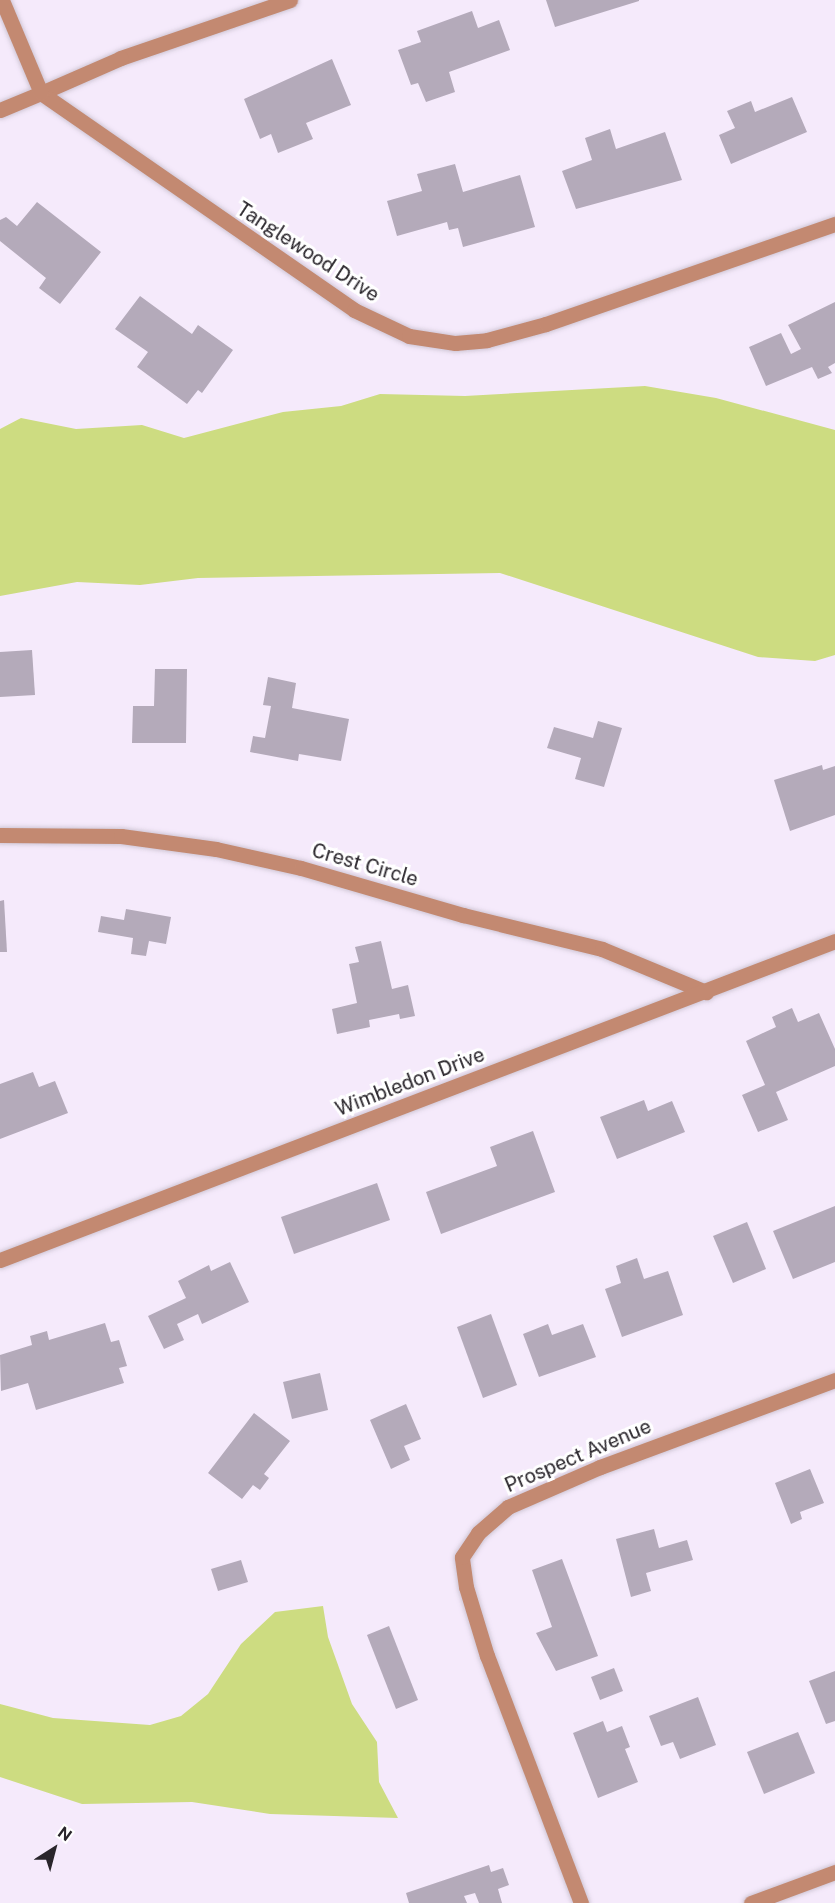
<!DOCTYPE html>
<html>
<head>
<meta charset="utf-8">
<style>
  body { margin:0 }
  #map { position:relative; width:835px; height:1903px; overflow:hidden; background:#f5eafb; font-family:"Public Sans",sans-serif }
  div>[style] { position:absolute }
  [style*='--x'] { left:calc(var(--x)*1px); top:calc(var(--y)*1px); width:calc(var(--w)*1px); rotate:calc(var(--a)*1deg) }
  .green>* { inset:0; background:#cddc81 }
  .building>* { inset:0; background:#b4aaba }
  .roads { filter:drop-shadow(0 0 2px #d0c7d6) drop-shadow(0 0 2px #d0c7d6) }
  .minor>* { height:15px; margin:-7.5px; padding:0 7.5px; transform-origin:7.5px; border-radius:7.5px; background:#c38971 }
  span { translate:-50% -50%; white-space:nowrap; text-align:center; line-height:1.15; -webkit-text-stroke:6px #fff; paint-order:stroke }
  .street-label { font-size:20px; color:#29252b }
  .north { position:absolute; left:24px; top:1819px; width:60px; height:60px; -webkit-text-stroke:4px #fff; paint-order:stroke; rotate:36deg; font-size:16px; font-weight:700; line-height:24px; text-align:center; color:#29252b }
  .north::after { content:''; display:block; margin:auto; width:21px; height:27px; background:#29252b; clip-path:polygon(50% 0,100% 100%,50% 72%,0 100%) }
</style>
</head>
<body>
<div id="map">
  <div class="green">
    <i style="clip-path:polygon(645px 386px,716px 398px,835px 430px,835px 655px,815px 661px,758px 657px,500px 573px,198px 578px,140px 585px,77px 582px,0 596px,0 429px,21px 418px,76px 429px,142px 425px,184px 438px,283px 412px,341px 406px,380px 394px,465px 396px)"></i>
    <i style="clip-path:polygon(323px 1606px,328px 1637px,352px 1704px,377px 1742px,379px 1782px,398px 1818px,270px 1814px,192px 1802px,82px 1804px,0 1777px,0 1704px,53px 1718px,150px 1725px,181px 1716px,208px 1694px,241px 1644px,275px 1612px)"></i>
  </div>
  <div class="building">
    <i style="clip-path:polygon(546px 0,639px 0,639px 1px,555px 27px)"></i>
    <i style="clip-path:polygon(472px 11px,478px 28px,499px 20px,510px 50px,449px 72px,455px 92px,426px 102px,418px 83px,411px 85px,398px 50px,421px 42px,417px 31px)"></i>
    <i style="clip-path:polygon(332px 59px,351px 105px,306px 123px,313px 139px,278px 153px,271px 134px,260px 139px,244px 99px)"></i>
    <i style="clip-path:polygon(792px 97px,807px 132px,731px 164px,719px 135px,735px 128px,727px 111px,751px 101px,755px 112px)"></i>
    <i style="clip-path:polygon(610px 129px,616px 149px,665px 132px,682px 180px,576px 209px,562px 171px,592px 160px,585px 138px)"></i>
    <i style="clip-path:polygon(455px 164px,463px 192px,520px 175px,535px 227px,463px 247px,458px 228px,449px 230px,447px 222px,397px 236px,387px 201px,422px 191px,417px 174px)"></i>
    <i style="clip-path:polygon(37px 202px,101px 252px,60px 304px,39px 288px,46px 278px,0 241px,0 220px,6px 217px,17px 226px)"></i>
    <i style="clip-path:polygon(140px 296px,192px 334px,198px 325px,233px 350px,202px 393px,198px 390px,187px 404px,137px 367px,148px 352px,115px 329px)"></i>
    <i style="clip-path:polygon(835px 302px,835px 363px,828px 367px,832px 373px,818px 379px,812px 367px,766px 386px,749px 347px,781px 333px,791px 354px,801px 349px,788px 325px)"></i>
    <i style="clip-path:polygon(32px 650px,35px 695px,0 697px,0 652px)"></i>
    <i style="clip-path:polygon(155px 669px,187px 669px,186px 743px,132px 743px,133px 706px,154px 706px)"></i>
    <i style="clip-path:polygon(268px 677px,296px 683px,292px 708px,349px 719px,341px 761px,299px 754px,298px 761px,250px 752px,253px 736px,265px 738px,271px 706px,263px 705px)"></i>
    <i style="clip-path:polygon(598px 721px,622px 728px,604px 787px,575px 779px,581px 758px,547px 748px,554px 727px,593px 738px)"></i>
    <i style="clip-path:polygon(822px 765px,823px 770px,835px 766px,835px 815px,790px 831px,774px 780px)"></i>
    <i style="clip-path:polygon(4px 900px,7px 952px,0 952px,0 901px)"></i>
    <i style="clip-path:polygon(126px 909px,171px 917px,166px 944px,149px 941px,146px 956px,131px 954px,133px 938px,98px 932px,101px 916px,124px 920px)"></i>
    <i style="clip-path:polygon(381px 941px,392px 989px,408px 985px,415px 1016px,400px 1019px,399px 1014px,369px 1020px,370px 1027px,337px 1034px,332px 1009px,357px 1003px,349px 964px,359px 962px,355px 947px)"></i>
    <i style="clip-path:polygon(792px 1008px,798px 1022px,819px 1013px,835px 1049px,835px 1066px,776px 1092px,788px 1120px,758px 1132px,742px 1095px,765px 1085px,746px 1041px,776px 1027px,772px 1017px)"></i>
    <i style="clip-path:polygon(33px 1072px,39px 1087px,55px 1081px,68px 1113px,0 1139px,0 1084px)"></i>
    <i style="clip-path:polygon(644px 1100px,648px 1111px,672px 1101px,685px 1132px,617px 1159px,600px 1117px)"></i>
    <i style="clip-path:polygon(533px 1131px,555px 1192px,441px 1234px,426px 1192px,497px 1166px,490px 1147px)"></i>
    <i style="clip-path:polygon(377px 1183px,390px 1220px,294px 1254px,281px 1217px)"></i>
    <i style="clip-path:polygon(835px 1206px,835px 1262px,793px 1279px,773px 1231px)"></i>
    <i style="clip-path:polygon(747px 1222px,766px 1269px,733px 1283px,713px 1236px)"></i>
    <i style="clip-path:polygon(637px 1258px,644px 1279px,668px 1271px,683px 1315px,622px 1337px,605px 1289px,621px 1283px,616px 1266px)"></i>
    <i style="clip-path:polygon(230px 1262px,249px 1302px,202px 1324px,198px 1314px,177px 1324px,184px 1340px,164px 1349px,148px 1316px,186px 1298px,178px 1281px,209px 1265px,211px 1271px)"></i>
    <i style="clip-path:polygon(491px 1314px,517px 1385px,483px 1398px,457px 1327px)"></i>
    <i style="clip-path:polygon(105px 1323px,111px 1342px,119px 1340px,127px 1366px,119px 1368px,124px 1383px,36px 1410px,28px 1383px,1px 1391px,0 1355px,32px 1345px,30px 1336px,47px 1331px,49px 1340px)"></i>
    <i style="clip-path:polygon(548px 1324px,552px 1335px,583px 1324px,596px 1357px,539px 1377px,523px 1334px)"></i>
    <i style="clip-path:polygon(320px 1373px,328px 1410px,292px 1419px,283px 1382px)"></i>
    <i style="clip-path:polygon(406px 1404px,421px 1439px,404px 1446px,410px 1460px,391px 1469px,370px 1420px)"></i>
    <i style="clip-path:polygon(254px 1413px,290px 1441px,264px 1474px,269px 1478px,260px 1490px,253px 1485px,242px 1499px,208px 1473px)"></i>
    <i style="clip-path:polygon(810px 1469px,824px 1503px,800px 1512px,802px 1519px,791px 1524px,775px 1483px)"></i>
    <i style="clip-path:polygon(654px 1529px,659px 1548px,687px 1540px,693px 1560px,646px 1573px,651px 1591px,631px 1597px,616px 1539px)"></i>
    <i style="clip-path:polygon(562px 1559px,598px 1656px,556px 1671px,536px 1633px,552px 1627px,532px 1570px)"></i>
    <i style="clip-path:polygon(241px 1560px,248px 1582px,218px 1591px,211px 1569px)"></i>
    <i style="clip-path:polygon(389px 1626px,418px 1700px,396px 1709px,367px 1635px)"></i>
    <i style="clip-path:polygon(614px 1668px,623px 1691px,600px 1700px,591px 1677px)"></i>
    <i style="clip-path:polygon(835px 1671px,835px 1721px,826px 1724px,809px 1681px)"></i>
    <i style="clip-path:polygon(698px 1697px,716px 1745px,680px 1759px,673px 1742px,661px 1746px,649px 1716px)"></i>
    <i style="clip-path:polygon(603px 1721px,607px 1732px,622px 1726px,630px 1747px,625px 1749px,638px 1782px,598px 1798px,573px 1733px)"></i>
    <i style="clip-path:polygon(798px 1732px,815px 1773px,764px 1794px,747px 1752px)"></i>
    <i style="clip-path:polygon(489px 1865px,491px 1872px,503px 1868px,509px 1885px,498px 1889px,502px 1903px,479px 1903px,475px 1893px,464px 1896px,467px 1903px,409px 1903px,406px 1893px)"></i>
  </div>
  <div class="roads">
    <div class="minor">
      <i style="--x:290;--y:0;--w:179;--a:161.1"></i>
      <i style="--x:121;--y:58;--w:87;--a:156.4"></i>
      <i style="--x:41;--y:93;--w:381;--a:34.7"></i>
      <i style="--x:354;--y:310;--w:61;--a:25.3"></i>
      <i style="--x:409;--y:336;--w:47;--a:8.7"></i>
      <i style="--x:455;--y:343;--w:32;--a:-5"></i>
      <i style="--x:487;--y:340;--w:61;--a:-15.2"></i>
      <i style="--x:546;--y:324;--w:306;--a:-19.1"></i>
      <i style="--x:0;--y:110;--w:44;--a:-22.5"></i>
      <i style="--x:41;--y:93;--w:101;--a:-112.8"></i>
      <i style="--x:0;--y:835;--w:121;--a:0.5"></i>
      <i style="--x:121;--y:836;--w:96;--a:7.8"></i>
      <i style="--x:216;--y:849;--w:87;--a:12.6"></i>
      <i style="--x:301;--y:868;--w:169;--a:16.2"></i>
      <i style="--x:463;--y:915;--w:143;--a:13.7"></i>
      <i style="--x:602;--y:949;--w:113;--a:22.5"></i>
      <i style="--x:0;--y:1260;--w:894;--a:-20.91"></i>
      <i style="--x:581;--y:1903;--w:264;--a:-110.8"></i>
      <i style="--x:487;--y:1656;--w:72;--a:-106.9"></i>
      <i style="--x:466;--y:1587;--w:30;--a:-98"></i>
      <i style="--x:462;--y:1557;--w:29;--a:-56"></i>
      <i style="--x:478;--y:1533;--w:40;--a:-41"></i>
      <i style="--x:508;--y:1507;--w:100;--a:-23.5"></i>
      <i style="--x:600;--y:1467;--w:251;--a:-20.3"></i>
      <i style="--x:751;--y:1903;--w:90;--a:-20.3"></i>
    </div>
  </div>
  <div class="street-label">
    <span style="left:308px;top:252px;rotate:33deg">Tanglewood Drive</span>
    <span style="left:365px;top:865px;rotate:16deg">Crest Circle</span>
    <span style="left:410px;top:1082px;rotate:-21deg">Wimbledon Drive</span>
    <span style="left:578px;top:1456px;rotate:-23deg">Prospect Avenue</span>
  </div>
  <div class="north">N</div>
</div>
</body>
</html>
